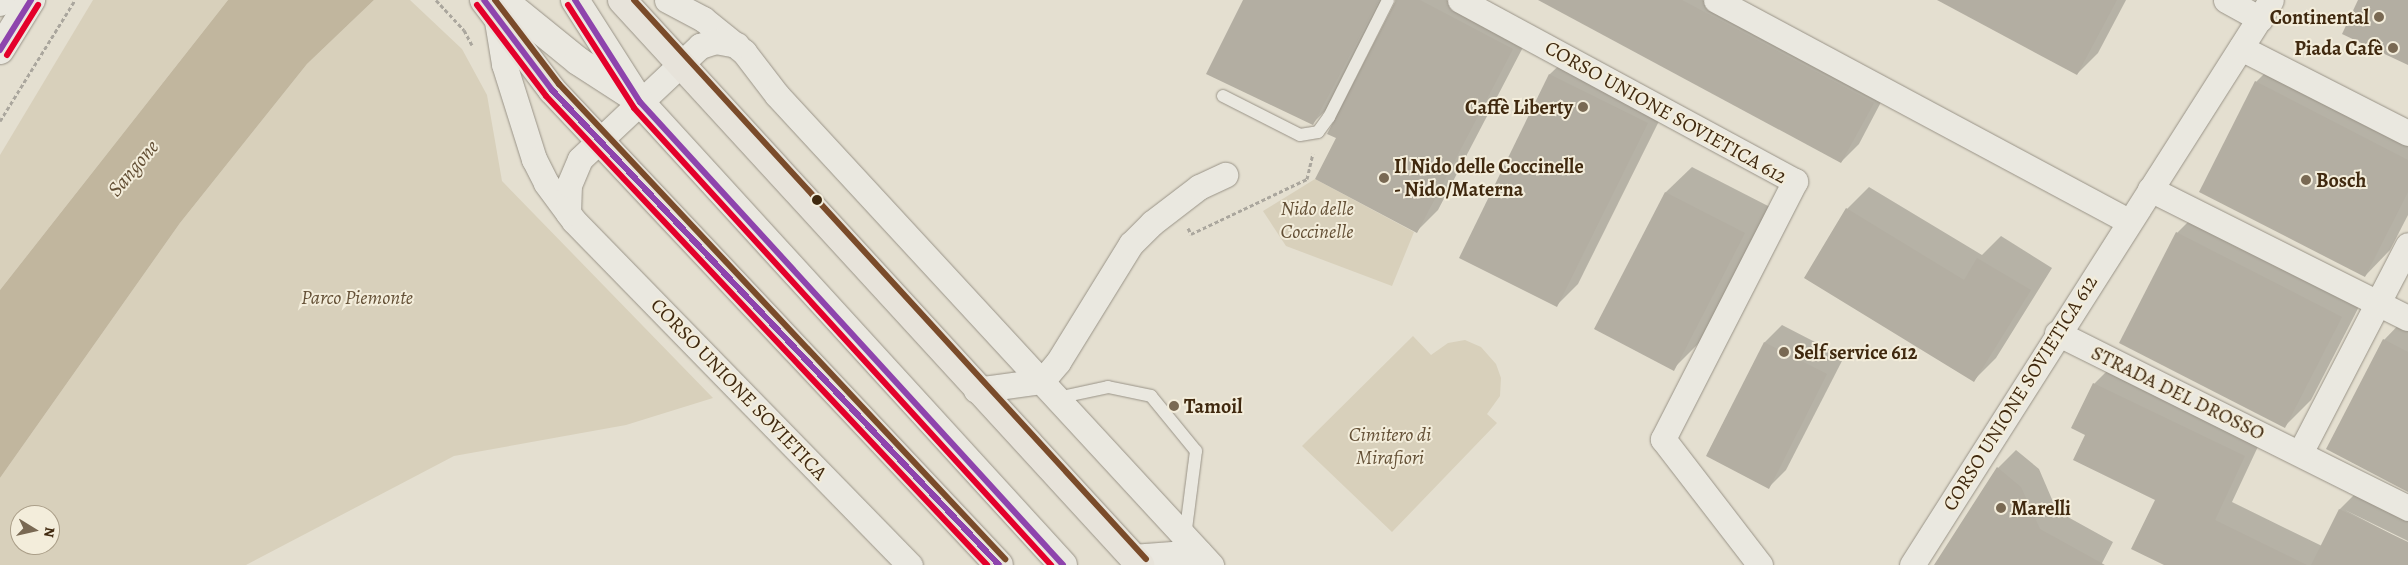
<!DOCTYPE html>
<html>
<head>
<meta charset="utf-8">
<style>
  body { margin:0 }
  #map { position:relative; width:2408px; height:565px; overflow:hidden; background:#e4dfd0; font-family:Alegreya,serif }
  div>[style] { position:absolute }
  [style*='--x'] { left:calc(var(--x)*1px); top:calc(var(--y)*1px); width:calc(var(--w)*1px); rotate:calc(var(--a)*1deg) }
  .green>* { inset:0; background:#d8d0bb }
  .water>* { inset:0; background:#c1b69e }
  .shadow>* { inset:0; background:#0003 }
  .building>* { inset:0; background:#b3aea2 }
  .path>* { height:3px; margin-top:-1.5px; transform-origin:0; background:repeating-linear-gradient(90deg,#aaa69d 0 4px,transparent 0 6.5px) }
  .roads { filter:drop-shadow(0 0 1px #999387) drop-shadow(0 0 1px #999387) }
  .lane>* { height:12px; margin:-6px; padding:0 6px; transform-origin:6px; border-radius:6px; background:#eae8e0 }
  .street>* { height:25px; margin:-12.5px; padding:0 12.5px; transform-origin:12.5px; border-radius:12.5px; background:#eae8e0 }
  .secondary>* { height:28px; margin:-14px; padding:0 14px; transform-origin:14px; border-radius:14px; background:#eae8e0 }
  .primary>* { height:28px; margin:-14px; padding:0 14px; transform-origin:14px; border-radius:14px; background:#e7e3da }
  .bus-1>* { height:6px; margin:-3px; padding:0 3px; transform-origin:3px; border-radius:3px; background:#8e44ad }
  .bus-2>* { height:6px; margin:-3px; padding:0 3px; transform-origin:3px; border-radius:3px; background:#e4002b }
  .bus-3>* { height:6px; margin:-3px; padding:0 3px; transform-origin:3px; border-radius:3px; background:#7a4b2a }
  .dots>* { width:14px; height:14px; translate:-50% -50%; box-sizing:border-box; border:2px solid #f3eddb; border-radius:50% }
  span { translate:-50% -50%; white-space:nowrap; text-align:center; line-height:1.15; -webkit-text-stroke:4px #f3eddb; paint-order:stroke }
  .poi-label { font-size:20px; color:#40290f; font-weight:700 }
  .right { translate:-100% -50%; text-align:right }
  .left { translate:0 -50%; text-align:left }
  .street-label { font-size:20px; color:#40290f }
  .park-label { font-size:20px; color:#645036; font-style:italic }
  .water-label { font-size:21px; color:#624e34; font-style:italic }
  .north { position:absolute; left:10px; top:505px; width:50px; height:50px; box-sizing:border-box; background:#f3eddb; border:1px solid #ab9f89; border-radius:50%; rotate:99deg; font-size:14px; font-weight:700; line-height:20px; text-align:center; color:#40290f }
  .north::after { content:''; display:block; margin:auto; width:18px; height:22px; background:#796953; clip-path:polygon(50% 0,100% 100%,50% 72%,0 100%) }
</style>
</head>
<body>
<div id="map">
  <div class="green">
    <i style="clip-path:polygon(93px 0,228px 0,0 290px,0 155px)"></i>
    <i style="clip-path:polygon(evenodd,374px 0,410px 0,462px 49px,487px 95px,502px 181px,713px 398px,626px 425px,454px 456px,246px 565px,0 565px,0 478px,180px 223px,307px 64px,374px 0,20px 515px,50px 515px,50px 545px,20px 545px,20px 515px)"></i>
    <i style="clip-path:polygon(1315px 179px,1414px 232px,1392px 286px,1286px 246px,1263px 211px)"></i>
    <i style="clip-path:polygon(1413px 336px,1431px 355px,1448px 343px,1465px 340px,1481px 347px,1496px 364px,1501px 378px,1500px 396px,1487px 414px,1497px 423px,1392px 532px,1302px 446px)"></i>
  </div>
  <div class="water">
    <i style="clip-path:polygon(228px 0,374px 0,307px 64px,180px 223px,0 478px,0 290px)"></i>
  </div>
  <div class="shadow">
    <i style="clip-path:polygon(1244px 0,1388px 0,1334px 102px,1313px 123px)"></i>
    <i style="clip-path:polygon(1395px 0,1481px 0,1533px 28px,1438px 210px,1417px 231px,1338px 138px,1397px 4px)"></i>
    <i style="clip-path:polygon(1541px 0,1732px 0,1890px 85px,1859px 144px,1841px 162px)"></i>
    <i style="clip-path:polygon(1940px 0,2126px 0,2098px 53px,2077px 74px)"></i>
    <i style="clip-path:polygon(1572px 53px,1669px 101px,1578px 284px,1557px 305px,1461px 257px,1550px 74px)"></i>
    <i style="clip-path:polygon(2282px 56px,2408px 121px,2408px 215px,2390px 250px,2365px 276px,2256px 82px)"></i>
    <i style="clip-path:polygon(1692px 167px,1770px 207px,1699px 343px,1673px 369px,1596px 329px,1666px 192px)"></i>
    <i style="clip-path:polygon(1869px 187px,1982px 255px,2001px 236px,2052px 268px,1996px 358px,1974px 380px,1847px 209px)"></i>
    <i style="clip-path:polygon(2203px 207px,2367px 291px,2311px 400px,2285px 426px,2177px 233px)"></i>
    <i style="clip-path:polygon(2408px 315px,2408px 490px,2384px 340px)"></i>
    <i style="clip-path:polygon(1782px 325px,1844px 357px,1786px 470px,1769px 487px,1707px 455px,1765px 342px)"></i>
    <i style="clip-path:polygon(2112px 366px,2262px 438px,2232px 502px,2322px 546px,2340px 509px,2358px 491px,2408px 516px,2408px 541px,2345px 510px,2408px 543px,2408px 565px,2167px 565px,2156px 499px,2087px 434px,2094px 384px)"></i>
    <i style="clip-path:polygon(2016px 450px,2039px 469px,2057px 511px,2113px 542px,2101px 565px,1936px 565px,1998px 468px)"></i>
  </div>
  <div class="building">
    <i style="clip-path:polygon(1243px 0,1379px 0,1313px 125px,1206px 74px)"></i>
    <i style="clip-path:polygon(1396px 0,1420px 0,1513px 49px,1417px 233px,1315px 179px,1336px 138px,1327px 134px)"></i>
    <i style="clip-path:polygon(1538px 0,1682px 0,1874px 103px,1841px 163px)"></i>
    <i style="clip-path:polygon(1937px 0,2117px 0,2077px 75px)"></i>
    <i style="clip-path:polygon(2358px 0,2408px 0,2408px 65px,2342px 34px)"></i>
    <i style="clip-path:polygon(1549px 74px,1648px 123px,1557px 307px,1459px 258px)"></i>
    <i style="clip-path:polygon(2255px 81px,2408px 160px,2408px 192px,2365px 277px,2199px 192px)"></i>
    <i style="clip-path:polygon(1665px 192px,1745px 233px,1674px 371px,1594px 329px)"></i>
    <i style="clip-path:polygon(1846px 208px,1964px 280px,1977px 258px,2031px 290px,1974px 382px,1804px 278px)"></i>
    <i style="clip-path:polygon(2176px 232px,2342px 317px,2285px 428px,2119px 343px)"></i>
    <i style="clip-path:polygon(2383px 339px,2408px 352px,2408px 492px,2326px 449px)"></i>
    <i style="clip-path:polygon(1764px 342px,1827px 374px,1769px 489px,1706px 456px)"></i>
    <i style="clip-path:polygon(2093px 383px,2245px 456px,2215px 520px,2307px 565px,2164px 565px,2131px 549px,2155px 500px,2073px 460px,2085px 435px,2071px 428px)"></i>
    <i style="clip-path:polygon(1997px 467px,2021px 487px,2040px 529px,2105px 565px,1934px 565px)"></i>
    <i style="clip-path:polygon(2339px 509px,2408px 542px,2408px 565px,2311px 565px)"></i>
  </div>
  <div class="path">
    <i style="--x:436;--y:0;--w:41;--a:47"></i>
    <i style="--x:464;--y:30;--w:17;--a:62"></i>
    <i style="--x:0;--y:121;--w:142;--a:-58.2"></i>
    <i style="--x:1188;--y:228;--w:7;--a:63"></i>
    <i style="--x:1191;--y:234;--w:128;--a:-25.4"></i>
    <i style="--x:1307;--y:179;--w:26;--a:-77"></i>
  </div>
  <div class="roads">
    <div class="lane">
      <i style="--x:1223;--y:96;--w:86;--a:26.9"></i>
      <i style="--x:1300;--y:135;--w:18;--a:-9"></i>
      <i style="--x:1318;--y:132;--w:19;--a:-54"></i>
      <i style="--x:1329;--y:117;--w:131;--a:-63.2"></i>
      <i style="--x:1057;--y:398;--w:52;--a:-12.2"></i>
      <i style="--x:1108;--y:387;--w:44;--a:11.8"></i>
      <i style="--x:1151;--y:396;--w:71;--a:50.7"></i>
      <i style="--x:1196;--y:451;--w:87;--a:97.3"></i>
    </div>
    <div class="street">
      <i style="--x:667;--y:0;--w:41;--a:27.8"></i>
      <i style="--x:703;--y:19;--w:53;--a:38.8"></i>
      <i style="--x:744;--y:52;--w:54;--a:52.5"></i>
      <i style="--x:777;--y:95;--w:640;--a:47.28"></i>
      <i style="--x:1460;--y:0;--w:381;--a:28.4"></i>
      <i style="--x:1795;--y:181;--w:290;--a:117.1"></i>
      <i style="--x:1663;--y:439;--w:159;--a:52.4"></i>
      <i style="--x:1716;--y:0;--w:468;--a:28.2"></i>
      <i style="--x:2226;--y:0;--w:39;--a:29"></i>
      <i style="--x:496;--y:15;--w:50;--a:80.7"></i>
      <i style="--x:504;--y:64;--w:100;--a:72.5"></i>
      <i style="--x:534;--y:159;--w:27;--a:63"></i>
      <i style="--x:546;--y:183;--w:47;--a:53.6"></i>
      <i style="--x:574;--y:221;--w:481;--a:45.7"></i>
      <i style="--x:2241;--y:48;--w:187;--a:27"></i>
      <i style="--x:2150;--y:189;--w:288;--a:26.6"></i>
      <i style="--x:568;--y:213;--w:28;--a:-88"></i>
      <i style="--x:569;--y:185;--w:28;--a:-67"></i>
      <i style="--x:580;--y:159;--w:165;--a:-43.3"></i>
      <i style="--x:700;--y:46;--w:16;--a:-18"></i>
      <i style="--x:715;--y:41;--w:22;--a:10"></i>
      <i style="--x:2057;--y:333;--w:392;--a:26.5"></i>
      <i style="--x:976;--y:390;--w:67;--a:-7.8"></i>
      <i style="--x:1042;--y:381;--w:25;--a:-50"></i>
      <i style="--x:1058;--y:362;--w:139;--a:-58.3"></i>
      <i style="--x:1131;--y:244;--w:30;--a:-45"></i>
      <i style="--x:1152;--y:223;--w:59;--a:-37.5"></i>
      <i style="--x:1199;--y:187;--w:29;--a:-25"></i>
      <i style="--x:2300;--y:453;--w:234;--a:-62.6"></i>
      <i style="--x:1132;--y:557;--w:67;--a:-4.3"></i>
      <i style="--x:1912;--y:565;--w:669;--a:-57.57"></i>
    </div>
    <div class="secondary">
      <i style="--x:503;--y:0;--w:97;--a:39.1"></i>
      <i style="--x:578;--y:61;--w:64;--a:32.9"></i>
      <i style="--x:575;--y:0;--w:121;--a:57.5"></i>
      <i style="--x:640;--y:102;--w:627;--a:47.58"></i>
      <i style="--x:0;--y:2;--w:2;--a:-63"></i>
      <i style="--x:0;--y:50;--w:59;--a:-58.2"></i>
    </div>
    <div class="primary">
      <i style="--x:484;--y:0;--w:113;--a:52.9"></i>
      <i style="--x:552;--y:90;--w:652;--a:46.74"></i>
      <i style="--x:622;--y:0;--w:767;--a:47.48"></i>
    </div>
  </div>
  <div class="bus-1">
    <i style="--x:484;--y:0;--w:113;--a:52.9"></i>
    <i style="--x:552;--y:90;--w:652;--a:46.74"></i>
    <i style="--x:575;--y:0;--w:121;--a:57.5"></i>
    <i style="--x:640;--y:102;--w:627;--a:47.58"></i>
    <i style="--x:0;--y:50;--w:59;--a:-58.2"></i>
  </div>
  <div class="bus-2">
    <i style="--x:477;--y:5;--w:114;--a:52.8"></i>
    <i style="--x:546;--y:96;--w:644;--a:46.76"></i>
    <i style="--x:568;--y:5;--w:122;--a:57.3"></i>
    <i style="--x:634;--y:108;--w:619;--a:47.62"></i>
    <i style="--x:7;--y:55;--w:59;--a:-58.2"></i>
  </div>
  <div class="bus-3">
    <i style="--x:495;--y:0;--w:106;--a:52.7"></i>
    <i style="--x:559;--y:84;--w:652;--a:46.8"></i>
    <i style="--x:634;--y:0;--w:758;--a:47.51"></i>
  </div>
  <div class="dots">
    <i style="left:2379px;top:17px;background:#796953"></i>
    <i style="left:2393px;top:48px;background:#796953"></i>
    <i style="left:1583px;top:107px;background:#796953"></i>
    <i style="left:1384px;top:178px;background:#796953"></i>
    <i style="left:2306px;top:180px;background:#796953"></i>
    <i style="left:817px;top:200px;background:#40290f"></i>
    <i style="left:1784px;top:352px;background:#796953"></i>
    <i style="left:1174px;top:406px;background:#796953"></i>
    <i style="left:2001px;top:508px;background:#796953"></i>
  </div>
  <div class="poi-label">
    <span class="right" style="left:2369px;top:17px">Continental</span>
    <span class="right" style="left:2383px;top:48px">Piada Cafè</span>
    <span class="right" style="left:1573px;top:107px">Caffè Liberty</span>
    <span class="left" style="left:1394px;top:178px">Il Nido delle Coccinelle<br>- Nido/Materna</span>
    <span class="left" style="left:2316px;top:180px">Bosch</span>
    <span class="left" style="left:1794px;top:352px">Self service 612</span>
    <span class="left" style="left:1184px;top:406px">Tamoil</span>
    <span class="left" style="left:2011px;top:508px">Marelli</span>
  </div>
  <div class="street-label">
    <span style="left:1666px;top:112px;rotate:29deg">CORSO UNIONE SOVIETICA 612</span>
    <span style="left:739px;top:389px;rotate:46deg">CORSO UNIONE SOVIETICA</span>
    <span style="left:2020px;top:393px;rotate:-58deg">CORSO UNIONE SOVIETICA 612</span>
    <span style="left:2178px;top:393px;rotate:26deg">STRADA DEL DROSSO</span>
  </div>
  <div class="park-label">
    <span style="left:1317px;top:220px">Nido delle<br>Coccinelle</span>
    <span style="left:357px;top:297px">Parco Piemonte</span>
    <span style="left:1390px;top:446px">Cimitero di<br>Mirafiori</span>
  </div>
  <div class="water-label">
    <span style="left:133px;top:168px;rotate:-50deg">Sangone</span>
  </div>
  <div class="north">N</div>
</div>
</body>
</html>
